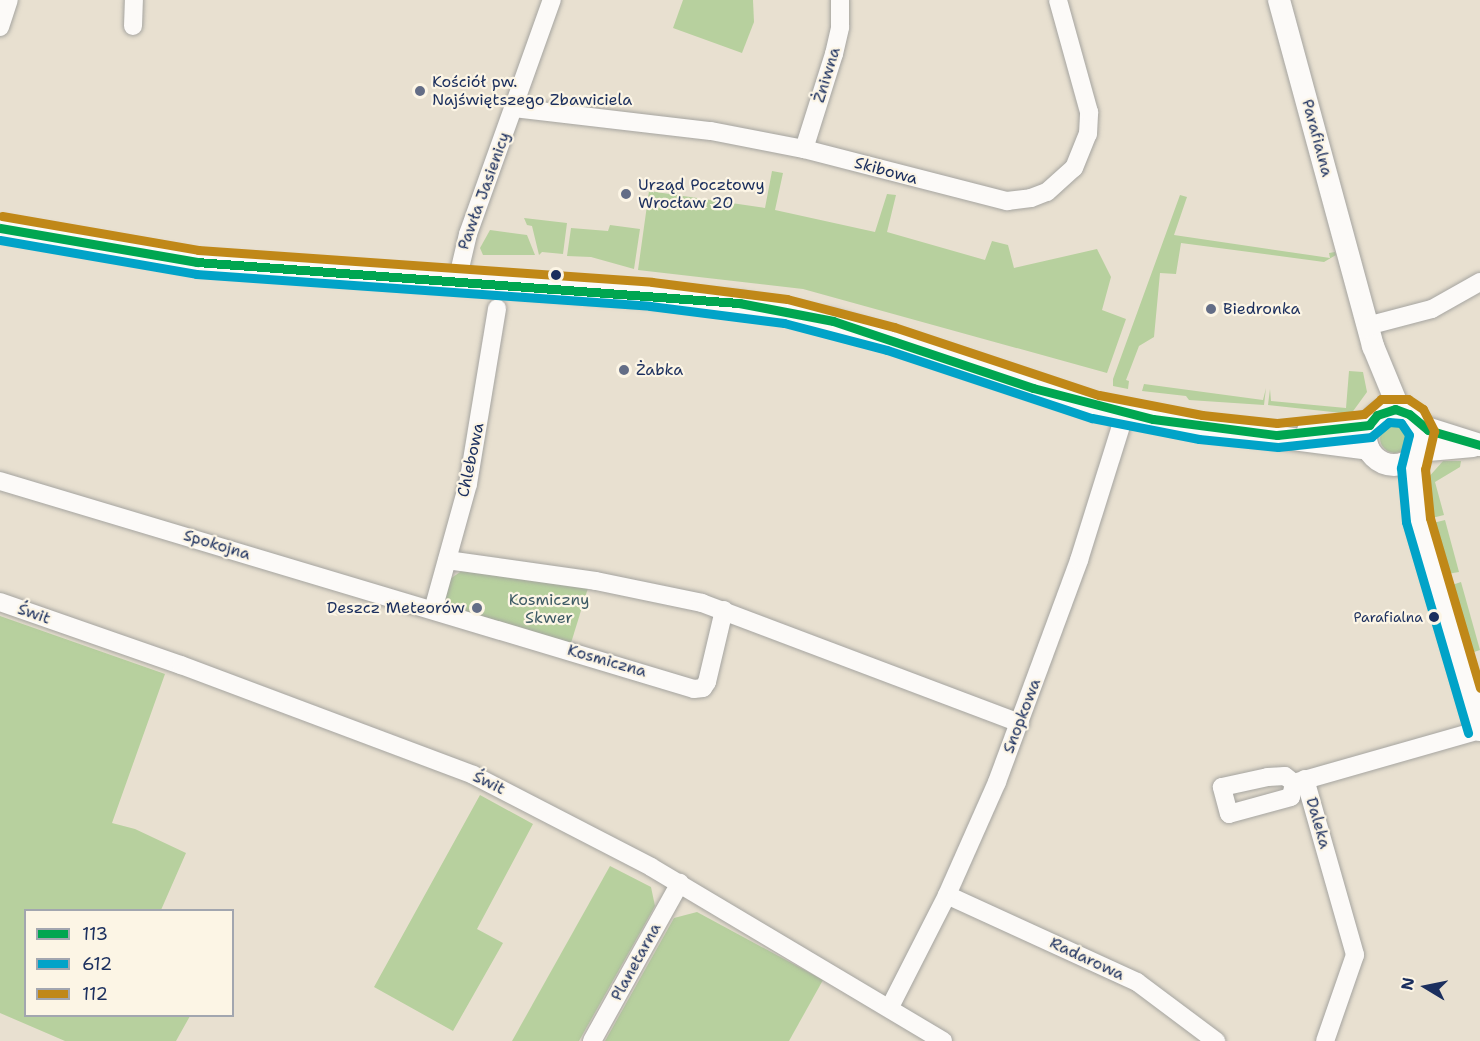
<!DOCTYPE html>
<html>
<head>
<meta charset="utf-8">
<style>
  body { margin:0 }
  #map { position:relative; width:1480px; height:1041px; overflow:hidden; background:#e8e0d0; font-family:"Shantell Sans",sans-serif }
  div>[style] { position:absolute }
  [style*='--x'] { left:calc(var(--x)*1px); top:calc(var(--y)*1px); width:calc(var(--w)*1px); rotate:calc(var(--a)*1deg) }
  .green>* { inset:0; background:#b7d09e }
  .round { border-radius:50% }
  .roads { filter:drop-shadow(0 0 2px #a5a4a0) drop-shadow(0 0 2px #a5a4a0) }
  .minor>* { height:18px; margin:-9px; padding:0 9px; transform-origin:9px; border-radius:9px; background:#fcfaf8 }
  .tertiary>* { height:22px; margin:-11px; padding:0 11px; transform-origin:11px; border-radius:11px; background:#fcfaf8 }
  .tertiary>.ring { margin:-11px; padding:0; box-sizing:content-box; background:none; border:22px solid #fcfaf8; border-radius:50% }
  .bus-1>* { height:9px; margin:-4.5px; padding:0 4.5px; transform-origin:4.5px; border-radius:4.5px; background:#00a651 }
  .bus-2>* { height:9px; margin:-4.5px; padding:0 4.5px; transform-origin:4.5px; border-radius:4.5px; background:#01a3c8 }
  .bus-3>* { height:9px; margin:-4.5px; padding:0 4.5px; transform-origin:4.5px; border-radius:4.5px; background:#c08818 }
  .dots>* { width:16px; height:16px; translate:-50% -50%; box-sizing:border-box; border:3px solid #fcf5e5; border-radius:50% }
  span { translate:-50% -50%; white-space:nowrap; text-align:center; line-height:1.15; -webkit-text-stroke:4.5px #fcf5e5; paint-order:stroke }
  .bus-label { font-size:14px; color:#1b2f5e }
  .right { translate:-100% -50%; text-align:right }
  .street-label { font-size:16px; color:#1b2f5e }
  .poi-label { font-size:16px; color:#1b2f5e }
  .left { translate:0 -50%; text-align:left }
  .park-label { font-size:16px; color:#3e5b65 }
  .legend { position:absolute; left:24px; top:909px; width:210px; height:108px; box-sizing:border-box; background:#fcf5e5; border:2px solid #a2a6af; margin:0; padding:8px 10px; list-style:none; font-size:18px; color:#1b2f5e }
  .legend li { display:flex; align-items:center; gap:12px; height:30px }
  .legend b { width:30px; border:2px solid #a2a6af }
  .north { position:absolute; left:1396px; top:957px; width:60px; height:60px; -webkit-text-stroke:4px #fcf5e5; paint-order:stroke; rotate:280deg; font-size:16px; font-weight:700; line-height:24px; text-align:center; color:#1b2f5e }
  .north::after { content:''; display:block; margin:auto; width:21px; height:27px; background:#1b2f5e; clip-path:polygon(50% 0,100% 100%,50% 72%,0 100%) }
</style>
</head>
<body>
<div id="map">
  <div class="green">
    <i style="clip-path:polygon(683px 0,753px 0,754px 22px,742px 53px,673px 28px)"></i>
    <i style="clip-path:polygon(772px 171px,783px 173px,775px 210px,875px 232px,887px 194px,896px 195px,887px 232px,985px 260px,992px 241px,1008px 245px,1014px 268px,1097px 249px,1111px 277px,1102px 310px,1126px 319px,1107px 373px,803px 289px,638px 270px,649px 191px,765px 208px)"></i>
    <i style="clip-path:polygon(1180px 195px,1187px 197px,1174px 235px,1330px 258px,1329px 253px,1335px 252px,1336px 255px,1324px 262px,1181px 243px,1176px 274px,1160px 273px,1154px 337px,1139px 346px,1126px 380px,1129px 381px,1128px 389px,1113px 386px,1113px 379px)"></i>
    <i style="clip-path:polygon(524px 218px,567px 223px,563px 254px,542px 252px,539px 255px,532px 226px,527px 225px)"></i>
    <i style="clip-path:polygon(610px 225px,640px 229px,634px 269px,591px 257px,567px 256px,571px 228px,608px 231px)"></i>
    <i style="clip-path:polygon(490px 230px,527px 235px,535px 255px,483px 255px,480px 248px)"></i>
    <i style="clip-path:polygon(1349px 371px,1363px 372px,1367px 392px,1351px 414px,1268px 405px,1270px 389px,1271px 401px,1346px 408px)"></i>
    <i style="clip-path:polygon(1144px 384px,1263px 400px,1266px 388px,1264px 405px,1189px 400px,1186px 396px,1142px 391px)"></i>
    <i class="round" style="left:1380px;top:423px;width:30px;height:30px"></i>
    <i style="clip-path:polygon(1443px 461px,1461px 461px,1460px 467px,1435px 482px,1444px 515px,1432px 518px,1427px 479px)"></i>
    <i style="clip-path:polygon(1445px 520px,1459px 572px,1447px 574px,1433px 523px)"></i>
    <i style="clip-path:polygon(463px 570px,588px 588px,571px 643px,448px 606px,444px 599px,450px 579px)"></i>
    <i style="clip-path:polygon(1461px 582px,1480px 650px,1471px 653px,1452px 585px)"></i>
    <i style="clip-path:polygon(0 616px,165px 674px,112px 823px,135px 829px,186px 853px,161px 910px,26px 910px,26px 1016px,190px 1016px,176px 1041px,65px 1041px,0 1013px)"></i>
    <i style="clip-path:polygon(480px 795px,533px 824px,477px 929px,503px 943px,453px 1031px,374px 987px)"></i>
    <i style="clip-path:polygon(610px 866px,651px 887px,655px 906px,579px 1041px,512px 1041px)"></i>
    <i style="clip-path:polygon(697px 912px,823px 980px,789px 1041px,605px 1041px,674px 918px)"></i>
  </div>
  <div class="roads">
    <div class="minor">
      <i style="--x:133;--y:26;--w:26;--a:-88"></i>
      <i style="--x:0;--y:27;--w:28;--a:-72"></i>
      <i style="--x:514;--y:108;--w:198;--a:6.7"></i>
      <i style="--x:711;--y:131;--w:95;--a:11"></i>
      <i style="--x:804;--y:149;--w:210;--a:14.4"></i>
      <i style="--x:1007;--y:201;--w:24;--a:-7"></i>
      <i style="--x:1031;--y:198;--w:17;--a:-21"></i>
      <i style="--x:1047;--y:192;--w:36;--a:-42"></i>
      <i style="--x:1074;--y:168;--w:37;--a:-68"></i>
      <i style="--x:1088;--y:134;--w:22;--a:-87"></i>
      <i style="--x:1089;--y:112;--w:116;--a:-105.5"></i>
      <i style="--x:804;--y:149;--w:100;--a:-72.5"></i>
      <i style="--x:834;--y:54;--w:28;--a:-77"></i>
      <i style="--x:840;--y:27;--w:27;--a:-90"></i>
      <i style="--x:457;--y:281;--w:48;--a:-76.8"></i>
      <i style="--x:468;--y:234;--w:249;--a:-70.3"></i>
      <i style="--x:1367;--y:326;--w:67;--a:-14.7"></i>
      <i style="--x:1432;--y:309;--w:55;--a:-29.4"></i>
      <i style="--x:0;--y:481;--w:724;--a:16.68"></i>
      <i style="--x:694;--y:689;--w:9;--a:-6"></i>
      <i style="--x:703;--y:688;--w:7;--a:-56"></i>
      <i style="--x:707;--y:682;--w:74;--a:-76.7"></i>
      <i style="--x:447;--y:560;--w:150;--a:8"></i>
      <i style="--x:596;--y:581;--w:108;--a:11.7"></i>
      <i style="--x:702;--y:603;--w:340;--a:20.7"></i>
      <i style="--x:0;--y:602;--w:192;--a:19.2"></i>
      <i style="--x:181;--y:665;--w:312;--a:20.6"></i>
      <i style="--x:473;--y:775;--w:200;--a:27.3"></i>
      <i style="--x:651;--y:867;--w:340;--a:30.8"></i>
      <i style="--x:433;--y:610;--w:131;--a:-74.5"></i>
      <i style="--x:468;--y:484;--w:178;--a:-80.6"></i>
      <i style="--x:1305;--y:779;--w:183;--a:74.1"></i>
      <i style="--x:1355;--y:955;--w:91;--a:109.2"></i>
      <i style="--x:1294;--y:783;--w:14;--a:102"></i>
      <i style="--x:1291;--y:797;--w:64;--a:164.7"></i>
      <i style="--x:1229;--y:814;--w:28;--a:-105"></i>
      <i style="--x:1222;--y:787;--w:47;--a:-12.3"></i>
      <i style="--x:1268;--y:777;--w:17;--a:-3"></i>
      <i style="--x:1285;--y:776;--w:11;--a:38"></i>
      <i style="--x:1294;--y:783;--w:193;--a:-15.9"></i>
      <i style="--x:947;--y:895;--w:209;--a:24.6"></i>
      <i style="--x:1137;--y:982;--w:99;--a:36.8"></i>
      <i style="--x:890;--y:1007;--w:126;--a:-63"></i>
      <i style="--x:947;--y:895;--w:124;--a:-66.1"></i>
      <i style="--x:997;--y:782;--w:237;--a:-69.7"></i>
      <i style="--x:1079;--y:560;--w:154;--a:-72.6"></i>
      <i style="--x:592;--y:1041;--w:181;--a:-60.9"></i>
    </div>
    <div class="tertiary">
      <i style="--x:1279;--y:0;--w:359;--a:74.8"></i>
      <i style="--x:1373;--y:346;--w:68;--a:67.6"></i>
      <i style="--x:0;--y:228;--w:200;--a:9.8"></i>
      <i style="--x:197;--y:262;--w:544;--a:4.33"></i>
      <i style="--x:739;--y:303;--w:96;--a:10.8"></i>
      <i style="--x:833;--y:321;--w:59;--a:16.6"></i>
      <i style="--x:890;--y:338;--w:217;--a:18.5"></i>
      <i style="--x:1096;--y:407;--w:106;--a:10.9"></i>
      <i style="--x:1200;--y:427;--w:170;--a:7.4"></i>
      <i class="ring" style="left:1366px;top:409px;width:34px;height:34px"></i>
      <i style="--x:1420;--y:426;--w:63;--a:17.6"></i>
      <i style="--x:1308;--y:431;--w:61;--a:-5.6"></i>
      <i style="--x:1417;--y:451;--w:56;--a:-5.1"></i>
      <i style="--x:1413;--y:458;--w:62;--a:85.4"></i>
      <i style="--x:1418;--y:520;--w:219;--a:73.6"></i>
    </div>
  </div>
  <div class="bus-1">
    <i style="--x:0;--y:228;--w:200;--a:9.8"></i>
    <i style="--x:197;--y:262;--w:544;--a:4.33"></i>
    <i style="--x:739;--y:303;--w:96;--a:10.8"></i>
    <i style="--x:833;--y:321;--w:211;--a:18.5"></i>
    <i style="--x:1033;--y:388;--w:124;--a:14.5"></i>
    <i style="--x:1153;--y:419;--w:125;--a:7.4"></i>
    <i style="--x:1277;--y:435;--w:93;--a:-6.2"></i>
    <i style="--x:1369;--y:425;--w:13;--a:-51"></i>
    <i style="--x:1377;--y:415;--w:19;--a:-18"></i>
    <i style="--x:1395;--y:409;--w:15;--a:20"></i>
    <i style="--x:1409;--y:414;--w:25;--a:40"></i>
    <i style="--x:1428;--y:430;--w:54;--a:16.1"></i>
  </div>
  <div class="bus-2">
    <i style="--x:0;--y:240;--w:199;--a:9.8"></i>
    <i style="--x:196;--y:274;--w:455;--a:4"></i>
    <i style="--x:650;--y:306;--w:135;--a:7.2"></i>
    <i style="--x:784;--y:323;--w:106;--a:14.7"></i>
    <i style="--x:887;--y:350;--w:216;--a:18.4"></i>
    <i style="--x:1092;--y:418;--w:109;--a:11.1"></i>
    <i style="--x:1199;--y:439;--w:79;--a:5.8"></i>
    <i style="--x:1278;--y:447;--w:94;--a:-6.1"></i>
    <i style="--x:1371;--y:437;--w:23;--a:-40"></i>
    <i style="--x:1389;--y:422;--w:12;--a:5"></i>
    <i style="--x:1401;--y:423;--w:14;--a:56"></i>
    <i style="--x:1409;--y:435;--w:34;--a:104"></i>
    <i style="--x:1401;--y:468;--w:54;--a:84.7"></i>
    <i style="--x:1406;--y:522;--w:220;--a:73.6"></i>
  </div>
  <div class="bus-3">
    <i style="--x:2;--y:216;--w:199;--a:9.8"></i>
    <i style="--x:198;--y:250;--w:455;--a:4"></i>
    <i style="--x:652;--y:282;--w:136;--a:7.2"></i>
    <i style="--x:787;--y:299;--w:111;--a:14.7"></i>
    <i style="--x:894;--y:327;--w:216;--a:18.4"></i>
    <i style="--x:1099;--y:395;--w:105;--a:11"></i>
    <i style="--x:1202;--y:415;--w:75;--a:6.1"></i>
    <i style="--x:1277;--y:423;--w:87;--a:-5.9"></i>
    <i style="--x:1364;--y:414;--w:23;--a:-41"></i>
    <i style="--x:1381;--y:399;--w:27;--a:0"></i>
    <i style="--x:1408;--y:399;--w:18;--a:34"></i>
    <i style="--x:1423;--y:409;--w:25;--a:63"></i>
    <i style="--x:1434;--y:431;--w:39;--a:103"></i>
    <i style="--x:1425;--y:469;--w:49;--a:84.2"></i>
    <i style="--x:1430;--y:518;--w:177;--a:73.6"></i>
  </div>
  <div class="dots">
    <i style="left:420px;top:91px;background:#636d86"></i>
    <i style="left:626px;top:194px;background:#636d86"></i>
    <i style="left:556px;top:275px;background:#1b2f5e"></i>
    <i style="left:1211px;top:309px;background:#636d86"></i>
    <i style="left:624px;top:370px;background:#636d86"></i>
    <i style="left:477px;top:608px;background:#636d86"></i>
    <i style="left:1434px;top:617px;background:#1b2f5e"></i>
  </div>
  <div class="bus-label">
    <span class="right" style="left:1423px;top:617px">Parafialna</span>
  </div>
  <div class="street-label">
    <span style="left:827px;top:75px;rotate:-73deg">Żniwna</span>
    <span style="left:1317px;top:138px;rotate:75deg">Parafialna</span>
    <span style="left:886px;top:171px;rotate:15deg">Skibowa</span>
    <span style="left:484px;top:191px;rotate:-70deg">Pawła Jasienicy</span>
    <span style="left:471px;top:460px;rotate:-78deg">Chlebowa</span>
    <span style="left:217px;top:545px;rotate:17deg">Spokojna</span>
    <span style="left:34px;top:614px;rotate:19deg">Świt</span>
    <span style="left:607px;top:661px;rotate:16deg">Kosmiczna</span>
    <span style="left:1022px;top:716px;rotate:-69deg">Snopkowa</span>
    <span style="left:489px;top:783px;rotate:26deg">Świt</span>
    <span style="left:1318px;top:823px;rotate:74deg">Daleka</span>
    <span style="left:1087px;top:959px;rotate:25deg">Radarowa</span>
    <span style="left:636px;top:962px;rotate:-61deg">Planetarna</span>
  </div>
  <div class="poi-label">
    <span class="left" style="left:432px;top:91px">Kościół pw.<br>Najświętszego Zbawiciela</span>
    <span class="left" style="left:638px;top:194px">Urząd Pocztowy<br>Wrocław 20</span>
    <span class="left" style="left:1223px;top:309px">Biedronka</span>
    <span class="left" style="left:636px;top:370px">Żabka</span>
    <span class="right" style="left:465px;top:608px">Deszcz Meteorów</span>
  </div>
  <div class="park-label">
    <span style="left:549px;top:609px">Kosmiczny<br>Skwer</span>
  </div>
  <ul class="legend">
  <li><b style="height:8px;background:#00a651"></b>113</li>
  <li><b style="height:8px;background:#01a3c8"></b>612</li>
  <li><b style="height:8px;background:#c08818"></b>112</li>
  </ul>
  <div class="north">N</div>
</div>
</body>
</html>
